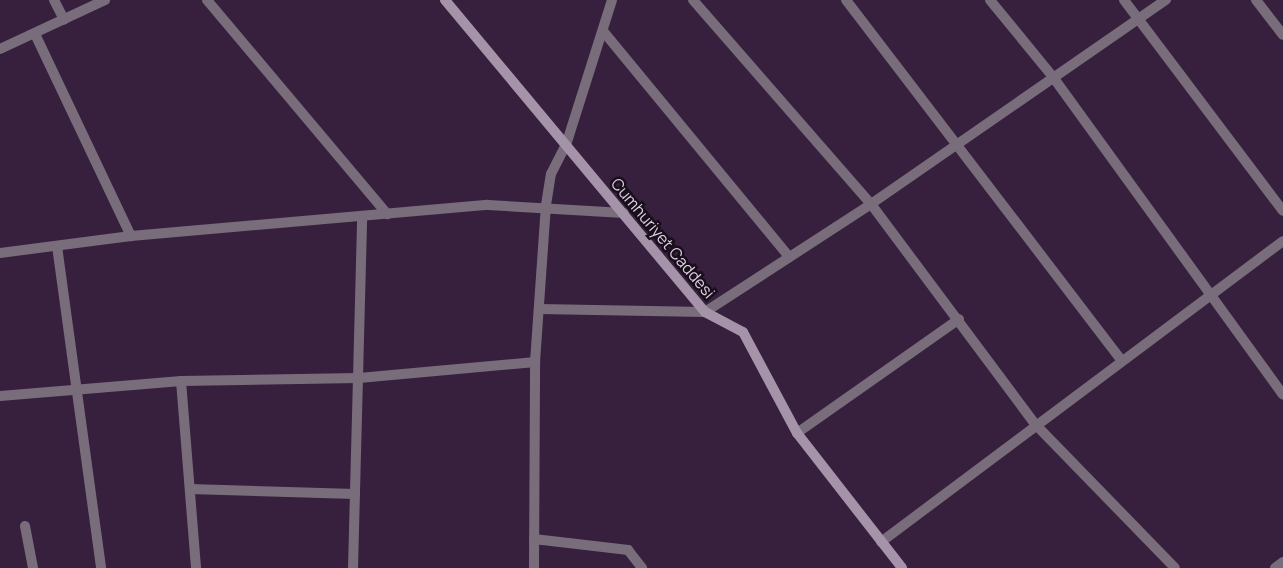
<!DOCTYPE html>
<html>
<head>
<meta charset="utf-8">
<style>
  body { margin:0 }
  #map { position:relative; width:1283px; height:568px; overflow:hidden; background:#37203d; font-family:Manrope,sans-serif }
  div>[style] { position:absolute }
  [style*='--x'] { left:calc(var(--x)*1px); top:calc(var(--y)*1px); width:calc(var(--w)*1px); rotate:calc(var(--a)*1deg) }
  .minor>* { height:10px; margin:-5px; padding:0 5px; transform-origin:5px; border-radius:5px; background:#796d7c }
  .tertiary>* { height:10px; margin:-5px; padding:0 5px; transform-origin:5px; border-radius:5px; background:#796d7c }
  .secondary>* { height:10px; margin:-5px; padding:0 5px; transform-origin:5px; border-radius:5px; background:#a593aa }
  span { translate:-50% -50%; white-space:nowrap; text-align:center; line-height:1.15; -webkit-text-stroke:5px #190f1c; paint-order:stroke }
  .street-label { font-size:16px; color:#decfe2 }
</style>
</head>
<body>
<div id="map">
  <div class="minor">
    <i style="--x:54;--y:0;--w:22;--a:63"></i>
    <i style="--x:207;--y:0;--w:280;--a:49.9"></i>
    <i style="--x:693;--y:0;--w:271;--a:48.9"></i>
    <i style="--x:871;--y:204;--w:276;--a:53.3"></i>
    <i style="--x:1036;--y:425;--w:199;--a:45.8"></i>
    <i style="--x:846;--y:0;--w:454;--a:52.6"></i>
    <i style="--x:990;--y:0;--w:99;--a:50.7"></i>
    <i style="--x:1053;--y:77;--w:392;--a:54.1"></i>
    <i style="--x:1124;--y:0;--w:264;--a:53"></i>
    <i style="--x:1256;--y:0;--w:44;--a:52.4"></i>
    <i style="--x:603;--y:31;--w:293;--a:50.5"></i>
    <i style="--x:35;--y:34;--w:224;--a:64.6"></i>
    <i style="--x:566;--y:145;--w:152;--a:-72.4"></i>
    <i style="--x:57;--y:246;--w:325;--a:82.2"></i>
    <i style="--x:0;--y:253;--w:132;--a:-7.4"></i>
    <i style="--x:131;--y:236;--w:358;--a:-5"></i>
    <i style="--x:488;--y:205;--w:136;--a:3.4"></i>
    <i style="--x:539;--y:309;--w:166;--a:1"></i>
    <i style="--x:705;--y:312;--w:198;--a:-33"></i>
    <i style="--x:871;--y:204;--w:359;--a:-34.7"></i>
    <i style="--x:181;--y:381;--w:188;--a:85.4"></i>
    <i style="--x:0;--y:396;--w:182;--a:-4.7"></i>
    <i style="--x:181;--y:381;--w:178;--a:-1"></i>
    <i style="--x:359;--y:378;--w:177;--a:-5.2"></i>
    <i style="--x:797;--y:433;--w:198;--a:-35.1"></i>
    <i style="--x:190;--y:489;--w:165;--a:1.7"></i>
    <i style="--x:25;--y:526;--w:43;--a:79.2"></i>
    <i style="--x:534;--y:539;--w:95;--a:6.7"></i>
    <i style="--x:628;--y:550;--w:23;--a:52"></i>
    <i style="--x:881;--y:542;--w:502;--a:-36.82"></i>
    <i style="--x:353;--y:568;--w:351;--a:-88.5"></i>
    <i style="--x:1275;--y:568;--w:10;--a:-37"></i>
  </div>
  <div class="tertiary">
    <i style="--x:0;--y:49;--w:116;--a:-25"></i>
    <i style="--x:534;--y:568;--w:206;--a:-89.7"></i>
    <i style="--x:535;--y:362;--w:157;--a:-86"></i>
    <i style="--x:546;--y:205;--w:31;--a:-81"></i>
    <i style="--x:551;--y:174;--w:33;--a:-63"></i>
  </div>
  <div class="secondary">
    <i style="--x:445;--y:0;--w:406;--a:50.2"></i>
    <i style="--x:705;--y:312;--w:43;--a:27.8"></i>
    <i style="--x:743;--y:332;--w:115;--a:61.9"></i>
    <i style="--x:797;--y:433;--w:171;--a:52.1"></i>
  </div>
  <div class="street-label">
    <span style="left:663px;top:238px;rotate:50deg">Cumhuriyet Caddesi</span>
  </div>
</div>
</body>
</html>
